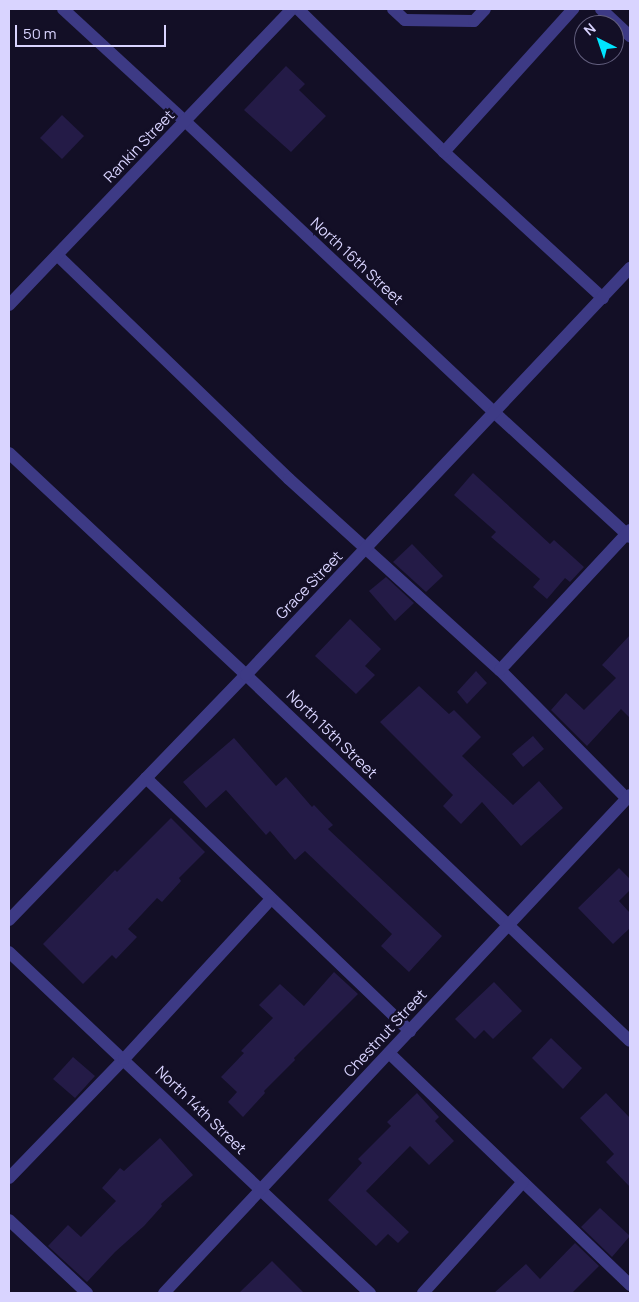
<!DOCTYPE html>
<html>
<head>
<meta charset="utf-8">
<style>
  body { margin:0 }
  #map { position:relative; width:639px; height:1302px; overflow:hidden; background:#130f26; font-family:Manrope,sans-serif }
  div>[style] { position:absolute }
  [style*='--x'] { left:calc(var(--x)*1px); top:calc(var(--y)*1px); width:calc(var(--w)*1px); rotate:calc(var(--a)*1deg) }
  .building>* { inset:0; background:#241b47 }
  .minor>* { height:12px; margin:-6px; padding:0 6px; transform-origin:6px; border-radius:6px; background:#3d3a85 }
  span { translate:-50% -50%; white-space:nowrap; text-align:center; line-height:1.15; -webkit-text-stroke:5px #130f26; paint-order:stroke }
  .street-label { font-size:15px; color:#d9d4ff }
  .frame { position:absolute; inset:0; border:10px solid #d9d4ff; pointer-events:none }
  .north { position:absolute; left:574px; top:15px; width:50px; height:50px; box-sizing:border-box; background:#130f26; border:1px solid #625e7d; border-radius:50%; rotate:319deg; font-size:14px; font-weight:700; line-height:20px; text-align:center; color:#d9d4ff }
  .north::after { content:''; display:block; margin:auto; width:18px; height:22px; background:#00e5ff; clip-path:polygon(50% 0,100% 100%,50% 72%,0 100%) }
  .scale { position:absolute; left:15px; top:25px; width:151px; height:22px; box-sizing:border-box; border:2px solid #d9d4ff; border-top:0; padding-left:6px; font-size:15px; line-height:18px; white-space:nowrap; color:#d9d4ff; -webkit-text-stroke:4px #130f26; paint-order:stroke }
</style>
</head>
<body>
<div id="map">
  <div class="building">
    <i style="clip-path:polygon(286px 66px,305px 84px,299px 90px,326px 116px,291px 152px,244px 110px)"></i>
    <i style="clip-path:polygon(62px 115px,84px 136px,62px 159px,40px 138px)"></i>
    <i style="clip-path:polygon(473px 473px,550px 544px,554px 540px,584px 567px,570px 582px,565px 578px,547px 599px,533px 587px,540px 579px,491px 537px,496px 532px,454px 495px)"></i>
    <i style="clip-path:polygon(412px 544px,443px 576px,426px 592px,393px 562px)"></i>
    <i style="clip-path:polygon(386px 577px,414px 603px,395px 621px,369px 591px)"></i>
    <i style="clip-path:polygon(350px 619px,381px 649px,365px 666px,375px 675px,356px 694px,315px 656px)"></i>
    <i style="clip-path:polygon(630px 635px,630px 718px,621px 709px,587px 746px,551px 710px,566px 693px,584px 710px,616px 678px,602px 665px)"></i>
    <i style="clip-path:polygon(476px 671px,487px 683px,467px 704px,457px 692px)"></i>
    <i style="clip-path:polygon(419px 686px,449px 714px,454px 710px,481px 737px,462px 756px,513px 805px,539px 781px,563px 808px,521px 846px,482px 802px,461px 824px,443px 806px,453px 795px,380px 722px)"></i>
    <i style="clip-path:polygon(533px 736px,544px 749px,523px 767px,512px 754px)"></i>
    <i style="clip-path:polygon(234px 738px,276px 786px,286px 777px,312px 807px,314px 805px,333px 825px,328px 829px,442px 936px,409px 972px,381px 946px,392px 934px,305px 851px,295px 860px,270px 831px,266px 835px,226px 790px,206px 808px,183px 782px)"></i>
    <i style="clip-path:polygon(171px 818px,205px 852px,179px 878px,181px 881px,162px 902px,157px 898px,128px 929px,137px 937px,116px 959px,112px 955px,83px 984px,43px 944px,115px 870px,117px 872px)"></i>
    <i style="clip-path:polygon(619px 868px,630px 879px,630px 890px,619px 901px,630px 913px,630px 928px,613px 944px,578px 908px)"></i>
    <i style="clip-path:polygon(334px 972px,358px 994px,294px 1058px,295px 1060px,264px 1091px,265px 1093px,243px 1117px,228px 1102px,237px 1092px,221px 1077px,244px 1053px,241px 1051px,273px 1018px,259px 1005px,280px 984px,304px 1006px)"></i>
    <i style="clip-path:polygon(494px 982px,522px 1011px,493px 1039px,484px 1030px,475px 1039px,455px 1019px)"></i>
    <i style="clip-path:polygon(551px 1038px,582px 1068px,563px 1089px,532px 1058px)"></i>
    <i style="clip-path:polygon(73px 1057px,95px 1076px,75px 1098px,53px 1079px)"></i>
    <i style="clip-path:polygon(417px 1093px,439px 1117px,435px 1121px,454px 1141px,429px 1165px,410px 1146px,366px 1191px,409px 1232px,398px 1243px,388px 1234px,376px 1246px,328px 1200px,362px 1163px,358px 1159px,391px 1126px,387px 1122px)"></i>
    <i style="clip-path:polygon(606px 1093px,630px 1118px,630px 1187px,606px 1162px,614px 1154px,580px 1118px)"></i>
    <i style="clip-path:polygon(160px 1138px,193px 1175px,161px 1204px,162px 1206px,144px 1226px,115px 1252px,87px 1282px,48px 1246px,68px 1225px,81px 1237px,116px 1201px,102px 1188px,120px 1168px,124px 1171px)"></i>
    <i style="clip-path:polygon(600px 1208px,630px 1236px,612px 1257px,581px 1227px)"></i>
    <i style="clip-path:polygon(575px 1243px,599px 1266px,572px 1293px,494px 1293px,526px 1264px,540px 1279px)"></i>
    <i style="clip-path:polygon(272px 1261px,304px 1293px,239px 1293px)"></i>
  </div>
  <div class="minor">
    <i style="--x:63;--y:9;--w:166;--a:42.6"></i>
    <i style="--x:185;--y:121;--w:426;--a:43.3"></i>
    <i style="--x:495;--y:413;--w:183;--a:42.6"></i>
    <i style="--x:298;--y:9;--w:204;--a:44.4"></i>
    <i style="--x:444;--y:152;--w:216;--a:42.6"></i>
    <i style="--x:393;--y:9;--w:16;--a:43"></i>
    <i style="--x:405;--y:20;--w:69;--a:0.8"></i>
    <i style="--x:474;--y:21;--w:16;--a:-47"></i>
    <i style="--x:601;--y:9;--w:40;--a:43"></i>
    <i style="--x:444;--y:152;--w:193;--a:-47.9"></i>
    <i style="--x:57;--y:255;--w:322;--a:44"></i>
    <i style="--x:289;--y:479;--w:285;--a:42.2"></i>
    <i style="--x:500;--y:670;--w:181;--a:45.4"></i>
    <i style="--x:9;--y:305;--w:410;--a:-46.3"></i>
    <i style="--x:9;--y:453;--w:325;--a:43.1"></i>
    <i style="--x:246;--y:675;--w:530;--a:43.63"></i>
    <i style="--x:500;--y:670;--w:191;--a:-47.1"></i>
    <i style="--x:146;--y:778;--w:366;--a:43.8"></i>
    <i style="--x:9;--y:920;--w:341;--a:-46"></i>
    <i style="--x:246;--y:675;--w:560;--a:-46.67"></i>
    <i style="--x:9;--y:952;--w:497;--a:43.4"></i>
    <i style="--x:389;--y:1053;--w:335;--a:43.9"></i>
    <i style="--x:9;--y:1178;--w:165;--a:-46"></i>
    <i style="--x:124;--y:1059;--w:217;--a:-47.4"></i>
    <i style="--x:9;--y:1220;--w:107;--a:43.1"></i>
    <i style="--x:164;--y:1293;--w:682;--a:-46.9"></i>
    <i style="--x:423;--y:1293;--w:149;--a:-48"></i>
  </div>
  <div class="street-label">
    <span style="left:139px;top:146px;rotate:-46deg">Rankin Street</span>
    <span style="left:357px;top:261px;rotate:43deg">North 16th Street</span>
    <span style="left:309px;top:585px;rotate:-46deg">Grace Street</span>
    <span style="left:332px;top:734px;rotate:44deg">North 15th Street</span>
    <span style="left:385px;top:1033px;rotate:-47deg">Chestnut Street</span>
    <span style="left:201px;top:1110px;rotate:44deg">North 14th Street</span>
  </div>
  <div class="frame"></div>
  <div class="north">N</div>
  <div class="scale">50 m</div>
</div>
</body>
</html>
